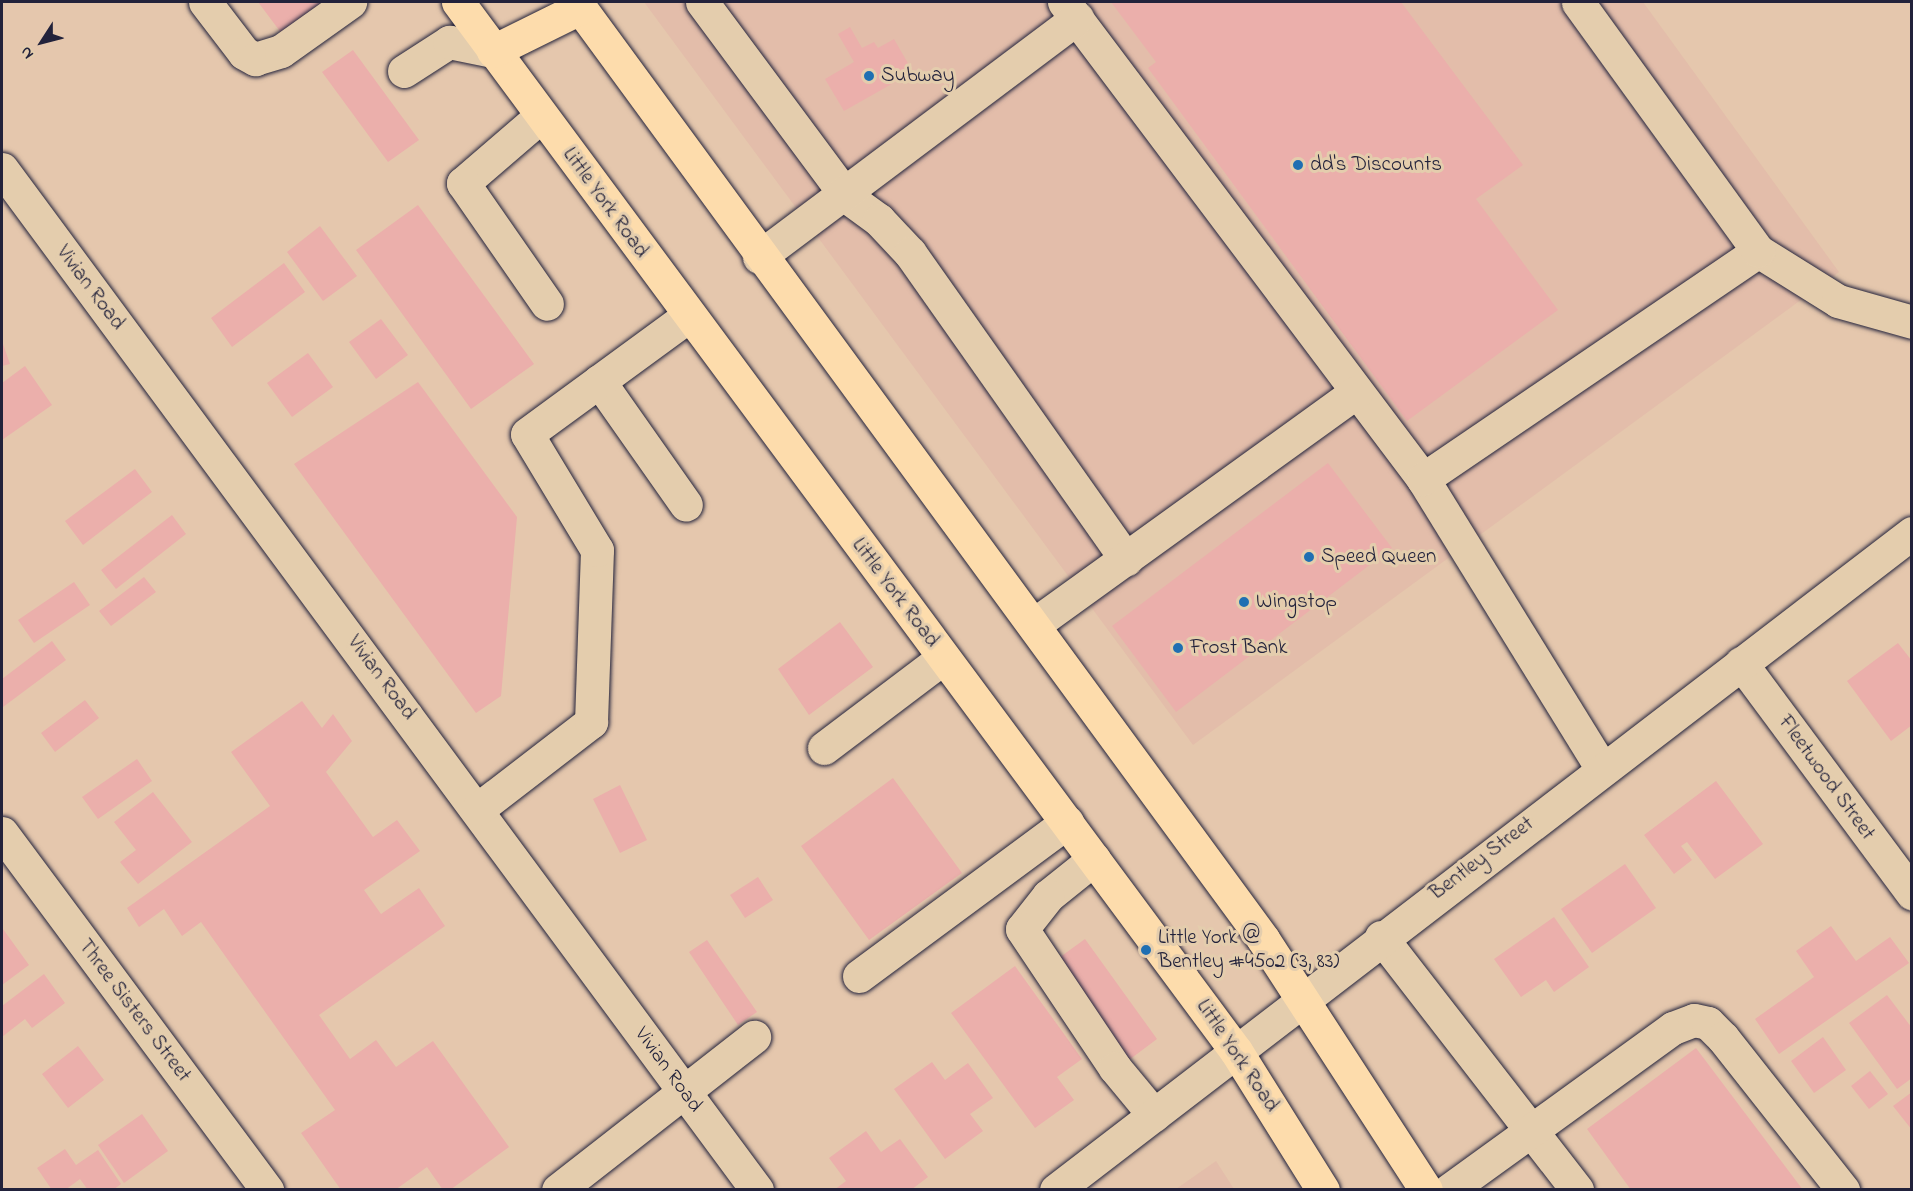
<!DOCTYPE html>
<html>
<head>
<meta charset="utf-8">
<style>
  body { margin:0 }
  #map { position:relative; width:1913px; height:1191px; overflow:hidden; background:#e5c7ad; font-family:"Indie Flower",sans-serif }
  div>[style] { position:absolute }
  [style*='--x'] { left:calc(var(--x)*1px); top:calc(var(--y)*1px); width:calc(var(--w)*1px); rotate:calc(var(--a)*1deg) }
  .built>* { inset:0; background:#e3bdaa }
  .building>* { inset:0; background:#ebafab }
  .roads { filter:drop-shadow(0 0 2px #22223b) drop-shadow(0 0 2px #22223b) }
  .minor>* { height:33px; margin:-16.5px; padding:0 16.5px; transform-origin:16.5px; border-radius:16.5px; background:#e4cdad }
  .major>* { height:33px; margin:-16.5px; padding:0 16.5px; transform-origin:16.5px; border-radius:16.5px; background:#fddcac }
  .dots>* { width:16px; height:16px; translate:-50% -50%; box-sizing:border-box; border:3px solid #e4cdad; border-radius:50% }
  span { translate:-50% -50%; white-space:nowrap; text-align:center; line-height:1.15; -webkit-text-stroke:6px #e4cdad; paint-order:stroke }
  .poi-label { font-size:21px; color:#22223b }
  .left { translate:0 -50%; text-align:left }
  .street-label { font-size:21px; color:#22223b }
  .frame { position:absolute; inset:0; border:3px solid #22223b; pointer-events:none }
  .north { position:absolute; left:12px; top:12px; width:60px; height:60px; -webkit-text-stroke:4px #e4cdad; paint-order:stroke; rotate:234deg; font-size:16px; font-weight:700; line-height:24px; text-align:center; color:#22223b }
  .north::after { content:''; display:block; margin:auto; width:21px; height:27px; background:#22223b; clip-path:polygon(50% 0,100% 100%,50% 72%,0 100%) }
</style>
</head>
<body>
<div id="map">
  <div class="built">
    <i style="clip-path:polygon(644px 2px,1643px 2px,1839px 272px,1193px 745px)"></i>
    <i style="clip-path:polygon(1216px 1161px,1234px 1189px,1176px 1189px)"></i>
  </div>
  <div class="building">
    <i style="clip-path:polygon(258px 2px,335px 2px,285px 38px)"></i>
    <i style="clip-path:polygon(1111px 2px,1401px 2px,1523px 165px,1476px 199px,1558px 310px,1407px 421px,1148px 68px,1156px 62px)"></i>
    <i style="clip-path:polygon(850px 27px,862px 48px,874px 42px,878px 48px,894px 39px,913px 72px,844px 111px,825px 79px,854px 62px,838px 34px)"></i>
    <i style="clip-path:polygon(353px 50px,419px 140px,388px 162px,322px 72px)"></i>
    <i style="clip-path:polygon(418px 205px,534px 364px,471px 409px,356px 250px)"></i>
    <i style="clip-path:polygon(320px 226px,357px 276px,323px 301px,287px 252px)"></i>
    <i style="clip-path:polygon(284px 263px,305px 292px,232px 347px,211px 318px)"></i>
    <i style="clip-path:polygon(381px 319px,408px 355px,376px 379px,349px 342px)"></i>
    <i style="clip-path:polygon(2px 341px,10px 364px,2px 366px)"></i>
    <i style="clip-path:polygon(308px 353px,333px 387px,292px 417px,267px 383px)"></i>
    <i style="clip-path:polygon(25px 366px,52px 405px,2px 440px,2px 383px)"></i>
    <i style="clip-path:polygon(418px 382px,517px 517px,501px 696px,476px 713px,294px 464px)"></i>
    <i style="clip-path:polygon(1328px 463px,1392px 548px,1176px 712px,1112px 626px)"></i>
    <i style="clip-path:polygon(135px 469px,152px 492px,83px 545px,65px 521px)"></i>
    <i style="clip-path:polygon(172px 515px,186px 534px,116px 589px,101px 570px)"></i>
    <i style="clip-path:polygon(144px 577px,156px 592px,111px 626px,99px 611px)"></i>
    <i style="clip-path:polygon(74px 582px,90px 605px,34px 643px,18px 620px)"></i>
    <i style="clip-path:polygon(840px 622px,873px 667px,809px 715px,778px 669px)"></i>
    <i style="clip-path:polygon(52px 641px,66px 660px,3px 707px,2px 679px)"></i>
    <i style="clip-path:polygon(1898px 643px,1912px 661px,1912px 725px,1891px 741px,1847px 681px)"></i>
    <i style="clip-path:polygon(85px 700px,99px 718px,55px 752px,41px 733px)"></i>
    <i style="clip-path:polygon(302px 701px,322px 728px,333px 714px,352px 741px,326px 772px,373px 837px,397px 820px,420px 851px,364px 890px,381px 914px,419px 888px,445px 926px,319px 1015px,350px 1059px,376px 1040px,396px 1067px,433px 1041px,509px 1147px,450px 1190px,443px 1190px,427px 1167px,395px 1190px,341px 1190px,301px 1133px,335px 1110px,201px 922px,182px 936px,164px 909px,139px 927px,127px 908px,270px 806px,231px 752px)"></i>
    <i style="clip-path:polygon(137px 759px,152px 781px,98px 819px,82px 797px)"></i>
    <i style="clip-path:polygon(893px 778px,962px 873px,869px 940px,801px 846px)"></i>
    <i style="clip-path:polygon(1716px 781px,1763px 844px,1715px 879px,1687px 842px,1681px 846px,1692px 860px,1674px 874px,1644px 835px)"></i>
    <i style="clip-path:polygon(620px 785px,647px 840px,620px 853px,593px 799px)"></i>
    <i style="clip-path:polygon(153px 792px,192px 842px,138px 884px,120px 862px,136px 850px,114px 822px)"></i>
    <i style="clip-path:polygon(1625px 864px,1656px 908px,1592px 953px,1561px 909px)"></i>
    <i style="clip-path:polygon(758px 877px,773px 900px,745px 918px,730px 895px)"></i>
    <i style="clip-path:polygon(1554px 917px,1589px 967px,1554px 992px,1546px 980px,1521px 997px,1494px 959px)"></i>
    <i style="clip-path:polygon(1831px 926px,1856px 961px,1890px 937px,1909px 963px,1779px 1054px,1755px 1019px,1814px 977px,1796px 951px)"></i>
    <i style="clip-path:polygon(3px 929px,29px 965px,2px 985px,2px 930px)"></i>
    <i style="clip-path:polygon(1085px 939px,1157px 1039px,1129px 1060px,1056px 960px)"></i>
    <i style="clip-path:polygon(707px 940px,757px 1012px,738px 1025px,689px 952px)"></i>
    <i style="clip-path:polygon(1015px 966px,1082px 1059px,1057px 1077px,1074px 1100px,1035px 1128px,951px 1013px)"></i>
    <i style="clip-path:polygon(44px 974px,65px 1003px,32px 1028px,25px 1019px,2px 1037px,2px 1006px)"></i>
    <i style="clip-path:polygon(1887px 995px,1912px 1028px,1912px 1078px,1897px 1089px,1849px 1023px)"></i>
    <i style="clip-path:polygon(1823px 1037px,1846px 1070px,1814px 1093px,1791px 1061px)"></i>
    <i style="clip-path:polygon(78px 1046px,104px 1080px,68px 1108px,42px 1074px)"></i>
    <i style="clip-path:polygon(1696px 1048px,1803px 1190px,1631px 1190px,1587px 1129px)"></i>
    <i style="clip-path:polygon(932px 1062px,945px 1080px,968px 1063px,993px 1098px,970px 1114px,983px 1131px,945px 1159px,894px 1089px)"></i>
    <i style="clip-path:polygon(1870px 1071px,1888px 1094px,1869px 1109px,1851px 1086px)"></i>
    <i style="clip-path:polygon(1912px 1092px,1912px 1130px,1893px 1106px)"></i>
    <i style="clip-path:polygon(142px 1114px,168px 1151px,124px 1183px,98px 1145px)"></i>
    <i style="clip-path:polygon(866px 1131px,881px 1152px,900px 1139px,928px 1177px,911px 1190px,834px 1190px,846px 1181px,829px 1158px)"></i>
    <i style="clip-path:polygon(65px 1149px,76px 1165px,98px 1150px,121px 1184px,113px 1190px,88px 1190px,80px 1179px,65px 1190px,52px 1190px,37px 1168px)"></i>
  </div>
  <div class="roads">
    <div class="minor">
      <i style="--x:205;--y:2;--w:64;--a:52.6"></i>
      <i style="--x:244;--y:53;--w:13;--a:29"></i>
      <i style="--x:255;--y:59;--w:27;--a:-17"></i>
      <i style="--x:281;--y:51;--w:85;--a:-35.4"></i>
      <i style="--x:702;--y:2;--w:242;--a:53.4"></i>
      <i style="--x:846;--y:196;--w:41;--a:36"></i>
      <i style="--x:879;--y:220;--w:45;--a:46.8"></i>
      <i style="--x:910;--y:253;--w:375;--a:54.8"></i>
      <i style="--x:1064;--y:2;--w:597;--a:53.03"></i>
      <i style="--x:1423;--y:479;--w:341;--a:58.3"></i>
      <i style="--x:404;--y:71;--w:54;--a:-32.8"></i>
      <i style="--x:449;--y:42;--w:45;--a:11.6"></i>
      <i style="--x:541;--y:116;--w:103;--a:139.3"></i>
      <i style="--x:463;--y:183;--w:147;--a:55.2"></i>
      <i style="--x:2;--y:169;--w:1270;--a:53.52"></i>
      <i style="--x:1758;--y:251;--w:94;--a:32"></i>
      <i style="--x:1838;--y:301;--w:77;--a:15.8"></i>
      <i style="--x:759;--y:257;--w:398;--a:-36.9"></i>
      <i style="--x:599;--y:381;--w:151;--a:54.9"></i>
      <i style="--x:1423;--y:479;--w:405;--a:-34.2"></i>
      <i style="--x:1758;--y:251;--w:307;--a:-125.9"></i>
      <i style="--x:1036;--y:623;--w:395;--a:-35.8"></i>
      <i style="--x:1741;--y:663;--w:287;--a:53.4"></i>
      <i style="--x:824;--y:748;--w:149;--a:-37.1"></i>
      <i style="--x:478;--y:809;--w:143;--a:-37.6"></i>
      <i style="--x:591;--y:722;--w:172;--a:-88"></i>
      <i style="--x:597;--y:550;--w:135;--a:-121.1"></i>
      <i style="--x:527;--y:434;--w:200;--a:-36.2"></i>
      <i style="--x:2;--y:833;--w:445;--a:53.4"></i>
      <i style="--x:1094;--y:859;--w:59;--a:141.2"></i>
      <i style="--x:1048;--y:896;--w:42;--a:128.2"></i>
      <i style="--x:1022;--y:929;--w:167;--a:56.2"></i>
      <i style="--x:1115;--y:1068;--w:61;--a:50.3"></i>
      <i style="--x:1381;--y:937;--w:320;--a:52.2"></i>
      <i style="--x:859;--y:976;--w:259;--a:-36.5"></i>
      <i style="--x:558;--y:1190;--w:249;--a:-38"></i>
      <i style="--x:1056;--y:1190;--w:1079;--a:-37.51"></i>
      <i style="--x:1449;--y:1190;--w:276;--a:-35.9"></i>
      <i style="--x:1673;--y:1028;--w:22;--a:-21"></i>
      <i style="--x:1694;--y:1020;--w:14;--a:12"></i>
      <i style="--x:1708;--y:1023;--w:21;--a:45"></i>
      <i style="--x:1723;--y:1038;--w:194;--a:51.7"></i>
    </div>
    <div class="major">
      <i style="--x:458;--y:2;--w:1306;--a:53.44"></i>
      <i style="--x:1236;--y:1051;--w:164;--a:58"></i>
      <i style="--x:576;--y:2;--w:1162;--a:53.75"></i>
      <i style="--x:1263;--y:939;--w:299;--a:57"></i>
      <i style="--x:493;--y:51;--w:97;--a:-26.3"></i>
    </div>
  </div>
  <div class="dots">
    <i style="left:869px;top:76px;background:#1f6fb2"></i>
    <i style="left:1298px;top:165px;background:#1f6fb2"></i>
    <i style="left:1309px;top:557px;background:#1f6fb2"></i>
    <i style="left:1244px;top:602px;background:#1f6fb2"></i>
    <i style="left:1178px;top:648px;background:#1f6fb2"></i>
    <i style="left:1146px;top:950px;background:#1f6fb2"></i>
  </div>
  <div class="poi-label">
    <span class="left" style="left:881px;top:76px">Subway</span>
    <span class="left" style="left:1310px;top:165px">dd's Discounts</span>
    <span class="left" style="left:1321px;top:557px">Speed Queen</span>
    <span class="left" style="left:1256px;top:602px">Wingstop</span>
    <span class="left" style="left:1190px;top:648px">Frost Bank</span>
    <span class="left" style="left:1158px;top:950px">Little York @<br>Bentley #4502 (3, 83)</span>
  </div>
  <div class="street-label">
    <span style="left:605px;top:203px;rotate:54deg">Little York Road</span>
    <span style="left:90px;top:288px;rotate:53deg">Vivian Road</span>
    <span style="left:895px;top:593px;rotate:53deg">Little York Road</span>
    <span style="left:381px;top:678px;rotate:53deg">Vivian Road</span>
    <span style="left:1826px;top:778px;rotate:54deg">Fleetwood Street</span>
    <span style="left:1482px;top:859px;rotate:-37deg">Bentley Street</span>
    <span style="left:134px;top:1011px;rotate:53deg">Three Sisters Street</span>
    <span style="left:1237px;top:1056px;rotate:56deg">Little York Road</span>
    <span style="left:668px;top:1070px;rotate:54deg">Vivian Road</span>
  </div>
  <div class="frame"></div>
  <div class="north">N</div>
</div>
</body>
</html>
